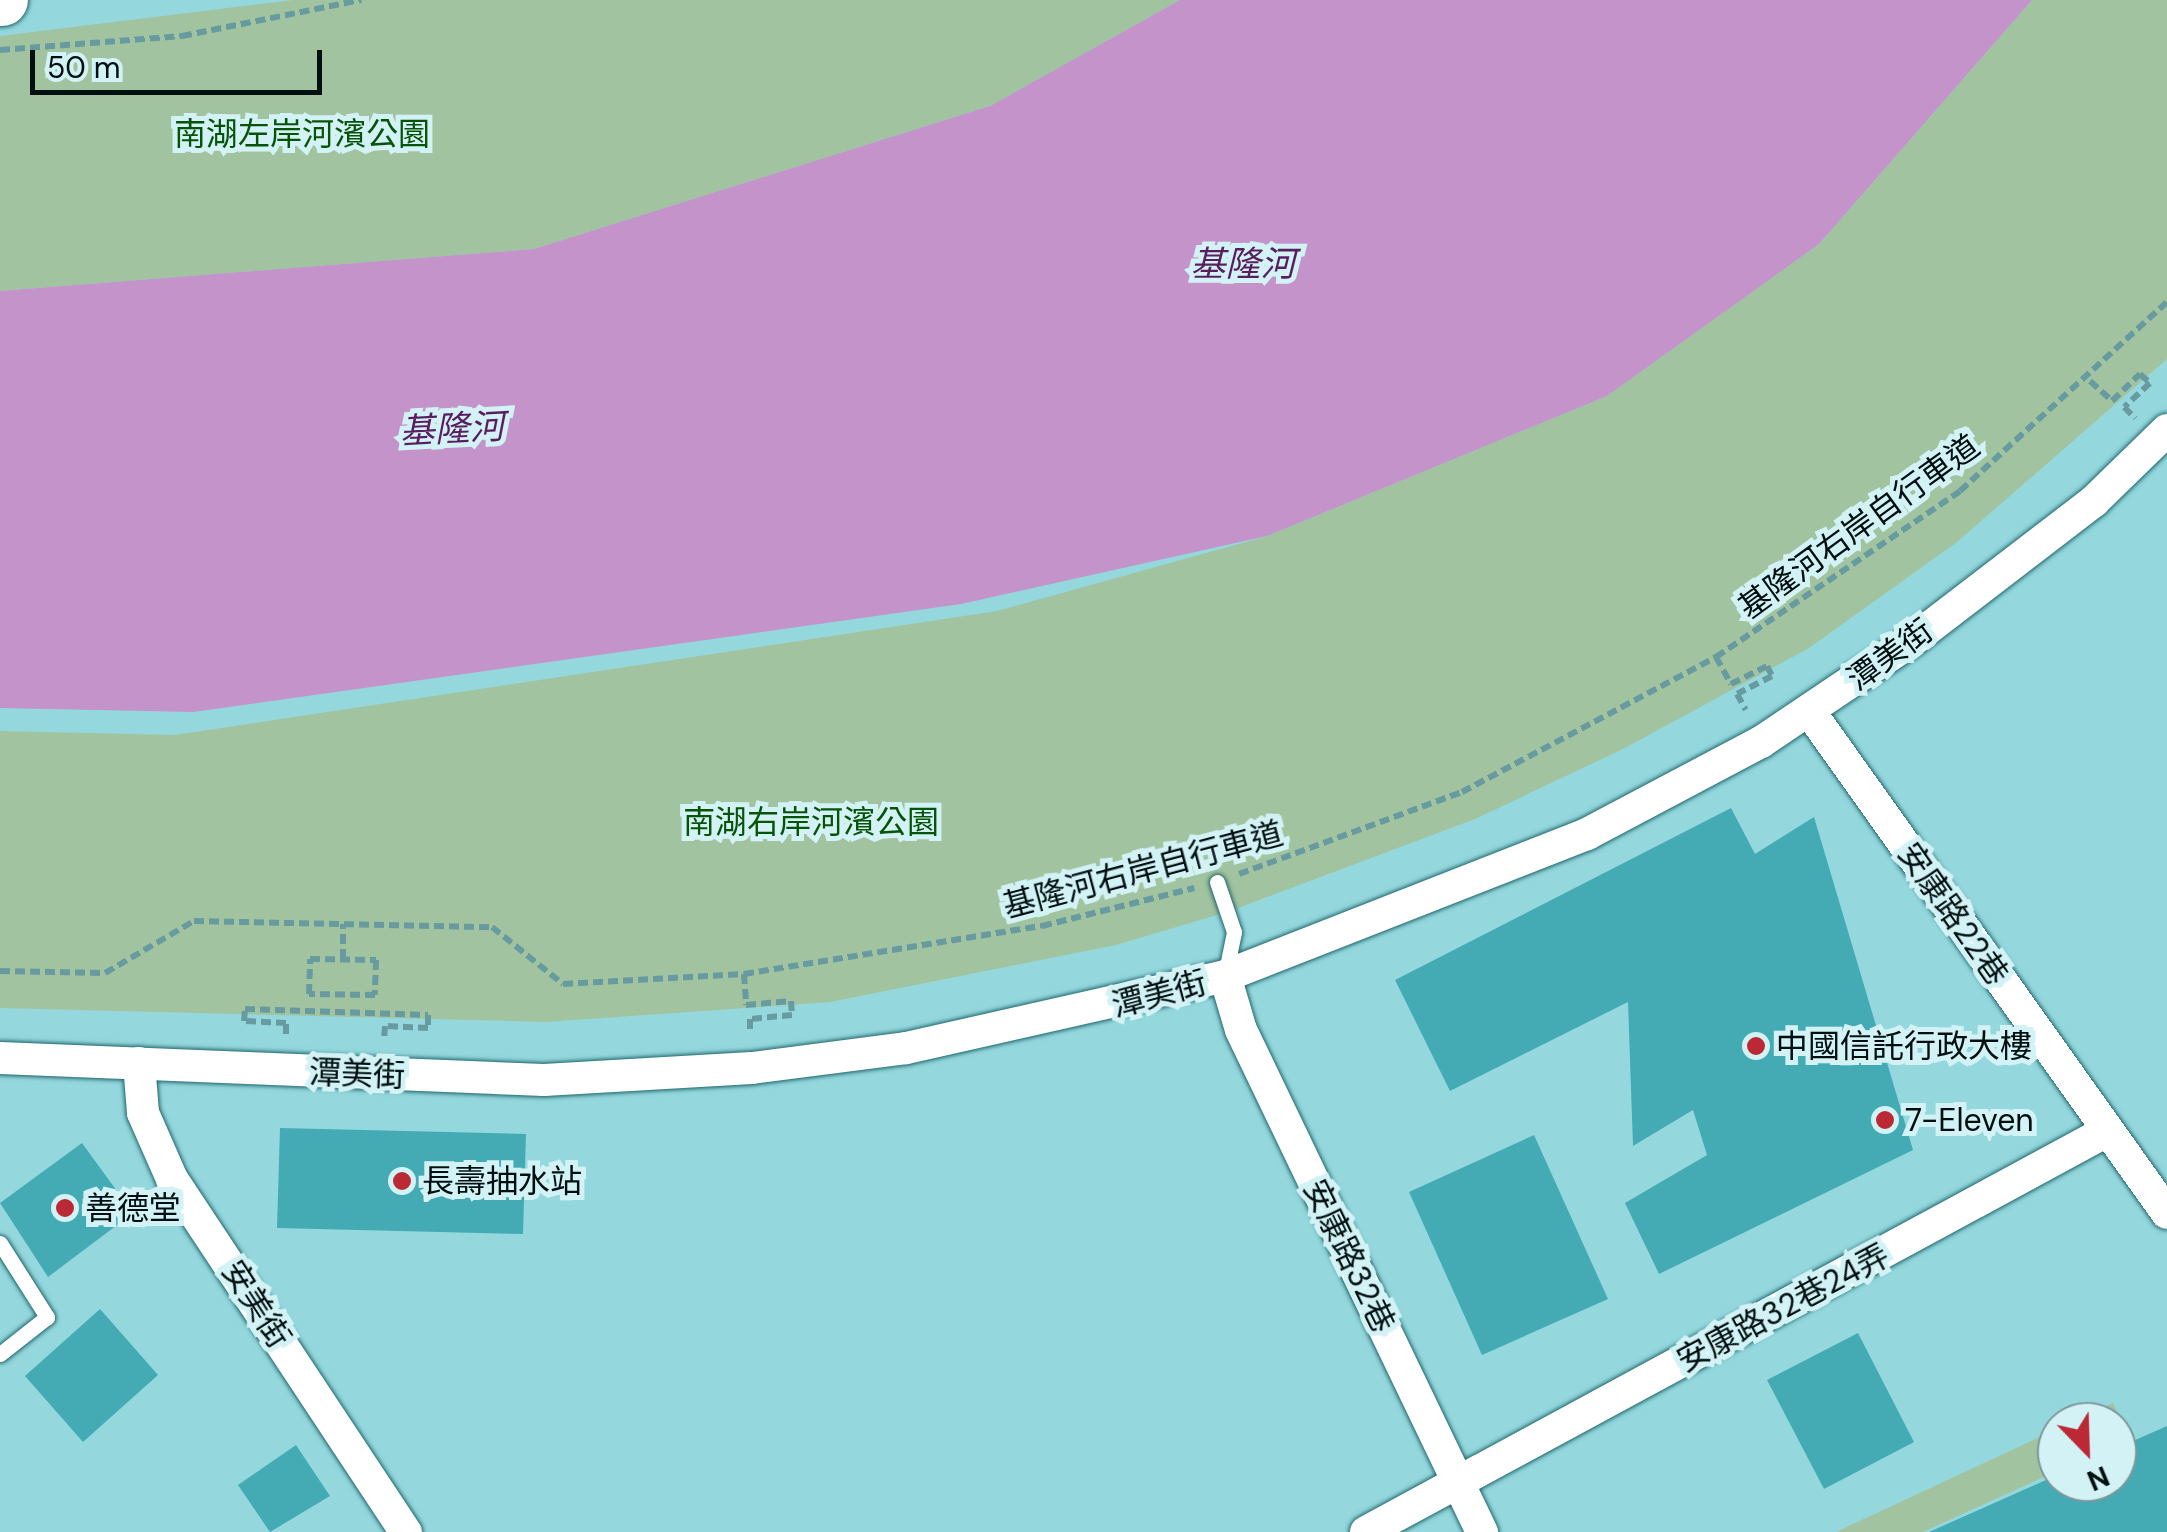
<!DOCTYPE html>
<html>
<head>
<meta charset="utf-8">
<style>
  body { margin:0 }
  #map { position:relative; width:2167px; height:1532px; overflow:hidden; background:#94d8de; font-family:"DM Sans","Noto Sans TC",sans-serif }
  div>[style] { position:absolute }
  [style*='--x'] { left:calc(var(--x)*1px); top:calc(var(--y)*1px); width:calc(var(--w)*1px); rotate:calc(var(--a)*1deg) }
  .green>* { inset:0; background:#a2c39f }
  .water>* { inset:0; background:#c493c9 }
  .building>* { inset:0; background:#44abb4 }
  .path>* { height:6px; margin-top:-3px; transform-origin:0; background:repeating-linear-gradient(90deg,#679b9f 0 10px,transparent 0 15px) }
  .roads { filter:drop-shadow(0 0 2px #21676c) drop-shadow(0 0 2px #21676c) }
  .service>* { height:15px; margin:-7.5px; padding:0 7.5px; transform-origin:7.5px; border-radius:7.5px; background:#fff }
  .minor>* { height:32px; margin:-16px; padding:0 16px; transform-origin:16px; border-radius:16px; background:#fff }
  .trunk>* { height:52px; margin:-26px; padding:0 26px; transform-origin:26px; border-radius:26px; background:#fff }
  .dots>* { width:28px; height:28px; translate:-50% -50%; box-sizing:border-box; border:5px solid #d2f2f5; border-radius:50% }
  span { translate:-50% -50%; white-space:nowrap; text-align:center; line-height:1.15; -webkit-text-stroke:10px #d2f2f5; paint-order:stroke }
  .park-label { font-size:32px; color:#075409 }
  .street-label { font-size:32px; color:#000f10 }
  .poi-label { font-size:32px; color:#000f10 }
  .left { translate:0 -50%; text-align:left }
  .water-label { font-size:35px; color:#591e60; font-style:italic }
  .north { position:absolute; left:2037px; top:1402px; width:100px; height:100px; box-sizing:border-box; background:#d2f2f5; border:2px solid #7e9799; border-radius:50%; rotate:157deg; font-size:28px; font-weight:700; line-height:40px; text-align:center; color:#000f10 }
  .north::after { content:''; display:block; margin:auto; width:35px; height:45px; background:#ba2934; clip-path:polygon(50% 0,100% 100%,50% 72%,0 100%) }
  .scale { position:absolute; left:30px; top:50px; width:292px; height:45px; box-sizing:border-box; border:5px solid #000f10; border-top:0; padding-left:12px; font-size:30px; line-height:35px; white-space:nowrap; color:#000f10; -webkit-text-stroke:8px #d2f2f5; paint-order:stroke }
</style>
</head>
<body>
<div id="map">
  <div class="green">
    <i style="clip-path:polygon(293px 0,1180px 0,990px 106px,534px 249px,0 291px,0 36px)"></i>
    <i style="clip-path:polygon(2032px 0,2167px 0,2167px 359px,1957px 542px,1809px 648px,1623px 749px,1475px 819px,1227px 912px,1116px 945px,830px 1002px,546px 1022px,0 1008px,0 731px,175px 735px,997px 611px,1267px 536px,1607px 396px,1819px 244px)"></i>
    <i style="clip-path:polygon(2113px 1403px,2128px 1438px,2117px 1444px,2117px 1422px,2072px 1422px)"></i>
    <i style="clip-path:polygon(2057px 1429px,2057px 1471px,1923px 1532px,1836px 1532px)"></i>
  </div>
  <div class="water">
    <i style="clip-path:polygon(1180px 0,2032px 0,1819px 244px,1607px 396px,1267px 536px,961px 604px,193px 712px,0 708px,0 291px,534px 249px,990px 106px)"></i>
  </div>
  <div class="building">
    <i style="clip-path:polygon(1731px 808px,1755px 854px,1814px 817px,1913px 1150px,1659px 1274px,1625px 1203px,1707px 1155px,1693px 1110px,1633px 1146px,1628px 1002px,1450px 1091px,1395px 980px)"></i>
    <i style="clip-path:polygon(280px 1128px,526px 1134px,523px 1234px,277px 1228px)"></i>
    <i style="clip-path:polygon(1534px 1135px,1608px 1299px,1482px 1355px,1409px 1192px)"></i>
    <i style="clip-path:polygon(82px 1143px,133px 1213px,48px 1277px,0 1203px)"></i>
    <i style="clip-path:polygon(100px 1309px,158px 1375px,83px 1442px,25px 1376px)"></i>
    <i style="clip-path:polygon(1858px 1333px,1914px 1442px,1824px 1489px,1767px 1380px)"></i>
    <i style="clip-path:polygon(2167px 1426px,2167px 1532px,1929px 1532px,2057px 1475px,2057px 1482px,2117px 1482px,2117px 1448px)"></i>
    <i style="clip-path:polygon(296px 1445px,330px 1496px,270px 1532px,238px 1485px)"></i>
  </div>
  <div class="path">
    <i style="--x:0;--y:50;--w:183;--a:-4.4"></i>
    <i style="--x:182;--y:36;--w:183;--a:-11.4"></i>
    <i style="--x:2090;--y:381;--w:30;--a:42"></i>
    <i style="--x:2112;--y:401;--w:39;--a:-44"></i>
    <i style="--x:2140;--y:374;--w:13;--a:42"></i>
    <i style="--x:2150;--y:383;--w:35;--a:137"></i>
    <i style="--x:2124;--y:407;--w:16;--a:45"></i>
    <i style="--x:1716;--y:657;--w:31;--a:61"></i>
    <i style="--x:1731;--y:684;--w:40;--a:-26.6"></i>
    <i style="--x:1767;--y:666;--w:11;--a:63"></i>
    <i style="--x:1772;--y:676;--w:39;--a:153"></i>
    <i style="--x:1737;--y:694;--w:18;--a:61"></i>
    <i style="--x:1239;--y:874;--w:238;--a:-20.2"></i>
    <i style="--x:1462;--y:792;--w:288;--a:-28"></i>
    <i style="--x:1716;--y:657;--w:295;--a:-34.2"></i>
    <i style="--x:1960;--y:491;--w:280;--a:-42.4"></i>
    <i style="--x:310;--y:959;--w:66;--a:0.9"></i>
    <i style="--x:376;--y:960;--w:35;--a:92"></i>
    <i style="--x:375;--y:995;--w:66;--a:-179.1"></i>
    <i style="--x:309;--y:994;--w:35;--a:-88"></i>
    <i style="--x:343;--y:959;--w:35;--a:-90"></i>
    <i style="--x:0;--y:971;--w:105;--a:1.1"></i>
    <i style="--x:105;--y:973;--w:103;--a:-30.3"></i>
    <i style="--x:194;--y:921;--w:298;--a:1.2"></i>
    <i style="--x:492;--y:927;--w:91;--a:38.8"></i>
    <i style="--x:563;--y:984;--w:181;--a:-3.2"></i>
    <i style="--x:744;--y:974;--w:302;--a:-9.2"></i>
    <i style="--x:1042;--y:926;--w:157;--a:-14"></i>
    <i style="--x:744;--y:974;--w:31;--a:86"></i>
    <i style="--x:746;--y:1005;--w:45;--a:-5.1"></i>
    <i style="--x:791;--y:1001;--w:14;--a:86"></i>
    <i style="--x:792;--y:1015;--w:42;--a:174.6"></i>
    <i style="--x:750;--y:1019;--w:14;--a:90"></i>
    <i style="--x:286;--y:1034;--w:11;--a:-90"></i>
    <i style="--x:286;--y:1023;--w:42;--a:-177.3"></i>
    <i style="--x:244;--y:1021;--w:12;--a:-85"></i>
    <i style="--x:245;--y:1009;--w:183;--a:1.9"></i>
    <i style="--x:428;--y:1015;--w:13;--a:90"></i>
    <i style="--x:428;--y:1028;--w:43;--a:-177.3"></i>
    <i style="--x:385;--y:1026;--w:14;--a:94"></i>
  </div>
  <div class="roads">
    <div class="service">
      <i style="--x:1217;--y:882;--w:53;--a:71.2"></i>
      <i style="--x:1234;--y:932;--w:45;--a:101.6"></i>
      <i style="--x:0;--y:1243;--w:88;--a:57.6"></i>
      <i style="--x:47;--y:1317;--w:60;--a:141.8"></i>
    </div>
    <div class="minor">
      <i style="--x:1810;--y:712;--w:615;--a:54.53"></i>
      <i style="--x:1225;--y:976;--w:56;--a:73.5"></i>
      <i style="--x:1241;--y:1030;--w:557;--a:64.36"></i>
      <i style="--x:0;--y:1058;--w:544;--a:2.32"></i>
      <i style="--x:544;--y:1080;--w:208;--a:-3.3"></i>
      <i style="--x:752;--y:1068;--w:155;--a:-7.4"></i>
      <i style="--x:906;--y:1048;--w:327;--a:-12.7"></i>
      <i style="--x:1225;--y:976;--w:389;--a:-21.4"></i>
      <i style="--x:1587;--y:834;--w:197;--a:-27.9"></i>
      <i style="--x:1761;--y:742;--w:183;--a:-33.9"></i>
      <i style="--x:1913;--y:640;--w:228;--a:-37.5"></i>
      <i style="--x:2094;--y:501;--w:102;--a:-44.2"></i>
      <i style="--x:139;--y:1063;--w:50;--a:85.4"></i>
      <i style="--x:143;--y:1113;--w:72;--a:66.3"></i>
      <i style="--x:172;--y:1179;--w:424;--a:56.5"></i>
      <i style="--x:1366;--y:1532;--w:843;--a:-28.42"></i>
    </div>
    <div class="trunk">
      <i style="--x:0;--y:0;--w:2;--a:0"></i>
    </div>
  </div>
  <div class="dots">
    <i style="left:1756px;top:1046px;background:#ba2934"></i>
    <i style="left:1885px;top:1120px;background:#ba2934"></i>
    <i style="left:402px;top:1181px;background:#ba2934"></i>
    <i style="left:65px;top:1208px;background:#ba2934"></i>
  </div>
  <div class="park-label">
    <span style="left:302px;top:134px">南湖左岸河濱公園</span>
    <span style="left:811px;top:822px">南湖右岸河濱公園</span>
  </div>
  <div class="street-label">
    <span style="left:1859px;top:527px;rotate:-36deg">基隆河右岸自行車道</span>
    <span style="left:1890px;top:655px;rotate:-36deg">潭美街</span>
    <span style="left:1143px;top:870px;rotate:-15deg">基隆河右岸自行車道</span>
    <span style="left:1953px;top:914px;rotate:55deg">安康路22巷</span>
    <span style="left:1159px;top:994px;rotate:-15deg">潭美街</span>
    <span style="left:357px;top:1074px;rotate:2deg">潭美街</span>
    <span style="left:1349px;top:1256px;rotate:64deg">安康路32巷</span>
    <span style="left:256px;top:1304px;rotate:57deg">安美街</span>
    <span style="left:1783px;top:1308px;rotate:-28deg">安康路32巷24弄</span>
  </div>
  <div class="poi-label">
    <span class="left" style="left:1776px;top:1046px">中國信託行政大樓</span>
    <span class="left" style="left:1905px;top:1120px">7-Eleven</span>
    <span class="left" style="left:422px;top:1181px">長壽抽水站</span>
    <span class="left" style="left:85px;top:1208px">善德堂</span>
  </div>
  <div class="water-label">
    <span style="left:1243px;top:264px">基隆河</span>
    <span style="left:452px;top:429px;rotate:-3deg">基隆河</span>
  </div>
  <div class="north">N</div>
  <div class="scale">50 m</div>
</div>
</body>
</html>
